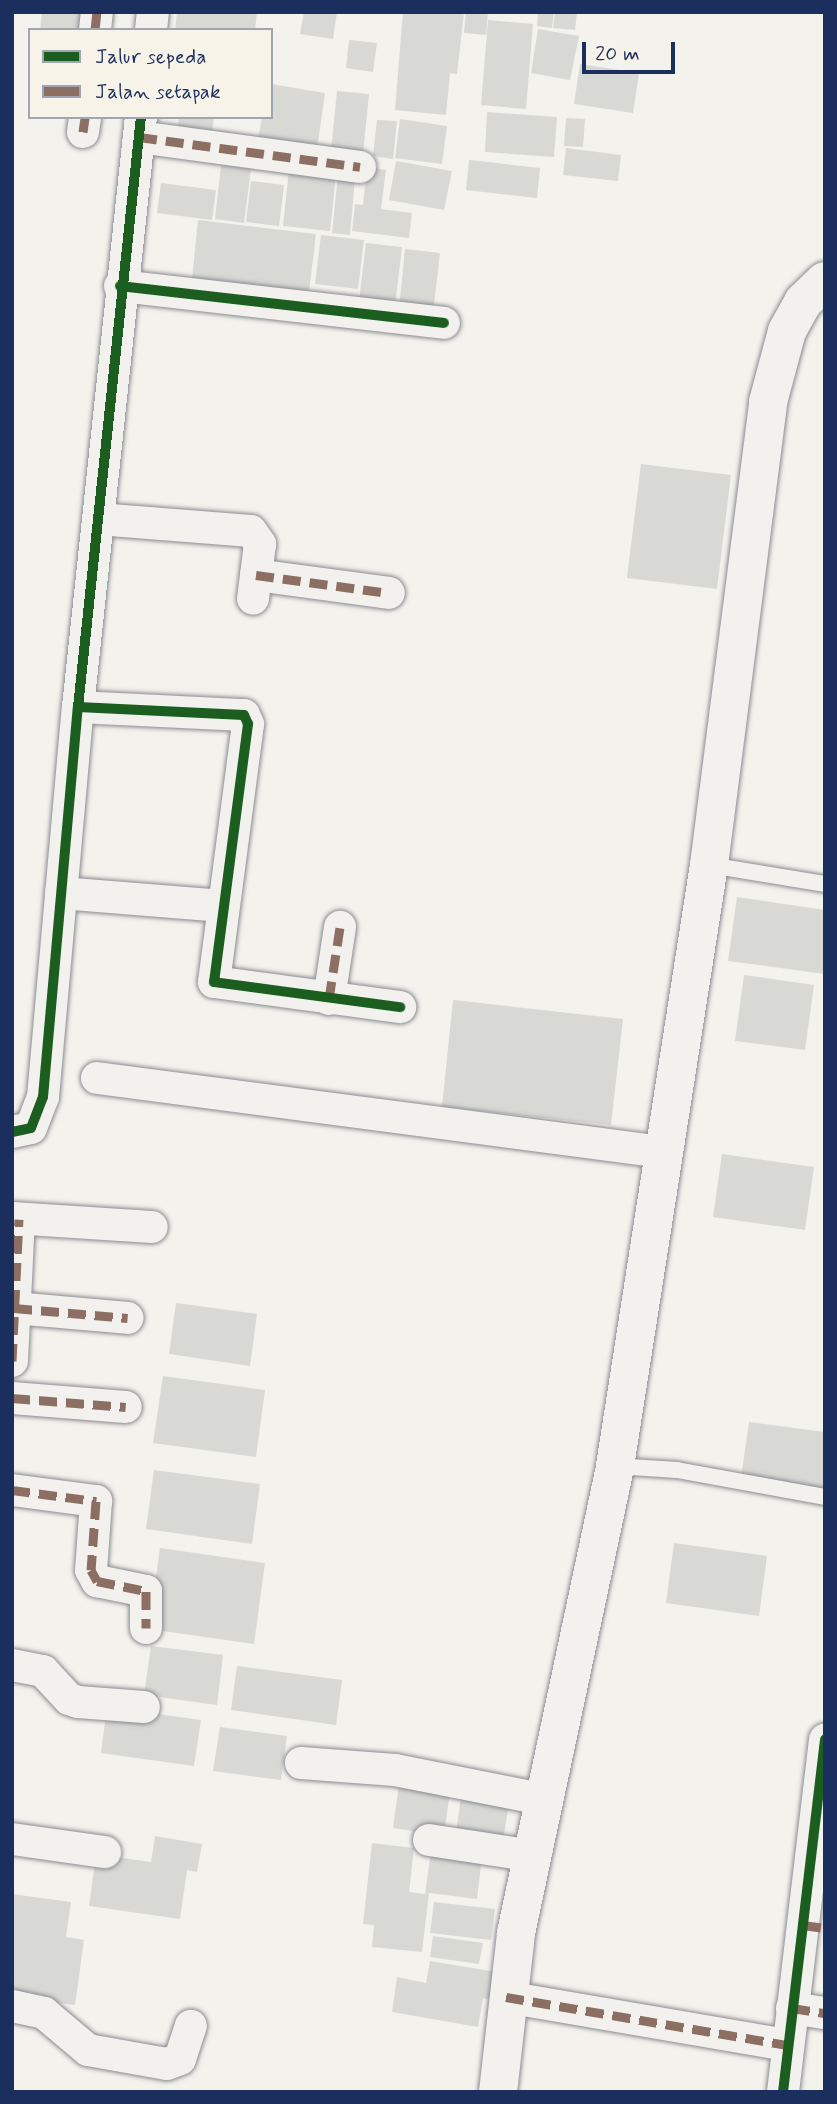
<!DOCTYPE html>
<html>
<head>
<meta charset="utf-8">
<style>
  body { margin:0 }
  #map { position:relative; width:837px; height:2104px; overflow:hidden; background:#f4f2ec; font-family:Mynerve,sans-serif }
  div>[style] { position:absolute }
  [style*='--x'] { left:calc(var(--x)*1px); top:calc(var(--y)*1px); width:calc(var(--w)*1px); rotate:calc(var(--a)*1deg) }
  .building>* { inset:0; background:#d8d8d5 }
  .roads { filter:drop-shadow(0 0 2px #898c92) drop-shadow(0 0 2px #898c92) }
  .lane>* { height:16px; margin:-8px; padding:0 8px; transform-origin:8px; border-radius:8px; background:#f2f1ed }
  .street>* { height:32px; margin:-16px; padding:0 16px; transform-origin:16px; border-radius:16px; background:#f2f1ed }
  .primary>* { height:38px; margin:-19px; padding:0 19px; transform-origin:19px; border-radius:19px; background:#f2f1ed }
  .quiet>* { height:9px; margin-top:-4.5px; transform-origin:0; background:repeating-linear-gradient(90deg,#8d6e63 0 18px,transparent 0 27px) }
  .cycleway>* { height:10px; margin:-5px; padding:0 5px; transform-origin:5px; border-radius:5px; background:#1b5e20 }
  span { translate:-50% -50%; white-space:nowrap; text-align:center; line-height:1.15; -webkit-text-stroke:5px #f7f3e8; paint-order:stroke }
  .frame { position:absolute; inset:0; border:14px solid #1b2f5e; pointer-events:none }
  .legend { position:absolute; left:28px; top:28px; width:245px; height:91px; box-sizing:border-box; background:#f7f3e8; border:2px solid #9fa5b1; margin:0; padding:9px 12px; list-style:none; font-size:21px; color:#1b2f5e }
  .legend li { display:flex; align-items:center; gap:14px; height:35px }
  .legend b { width:35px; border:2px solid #9fa5b1 }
  .scale { position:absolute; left:582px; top:42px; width:93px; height:32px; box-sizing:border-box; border:4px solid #1b2f5e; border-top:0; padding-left:9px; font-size:21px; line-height:24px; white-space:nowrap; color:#1b2f5e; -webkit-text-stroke:5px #f7f3e8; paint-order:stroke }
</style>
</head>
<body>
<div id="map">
  <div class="building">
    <i style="clip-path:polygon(42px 12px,89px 12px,87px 30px,40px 30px)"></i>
    <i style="clip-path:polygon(177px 12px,212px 13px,257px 12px,255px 30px,175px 30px)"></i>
    <i style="clip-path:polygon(304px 12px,337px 12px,333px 39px,300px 34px)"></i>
    <i style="clip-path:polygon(403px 12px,464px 12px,457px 74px,450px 73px,446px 115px,395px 110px)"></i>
    <i style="clip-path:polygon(466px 12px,488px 12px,486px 35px,464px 33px)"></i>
    <i style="clip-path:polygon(538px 12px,554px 12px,552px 28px,537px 26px)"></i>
    <i style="clip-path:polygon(555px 12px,577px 12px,575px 30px,553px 28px)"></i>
    <i style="clip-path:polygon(488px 20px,533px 24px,526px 109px,481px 105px)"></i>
    <i style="clip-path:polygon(538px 29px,579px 36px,570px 80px,531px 73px)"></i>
    <i style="clip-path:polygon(349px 40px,377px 43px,373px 72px,346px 68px)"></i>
    <i style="clip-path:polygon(580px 64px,639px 73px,633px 113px,574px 104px)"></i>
    <i style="clip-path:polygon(271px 84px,325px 93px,317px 149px,258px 140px,262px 117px,271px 117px)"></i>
    <i style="clip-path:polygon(337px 91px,369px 94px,363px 154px,331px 150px)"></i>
    <i style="clip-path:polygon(487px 112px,557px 117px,554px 157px,485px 152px)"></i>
    <i style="clip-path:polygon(179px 117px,214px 117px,211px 139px,177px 135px)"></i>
    <i style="clip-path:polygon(566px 118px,585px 119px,583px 147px,564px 146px)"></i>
    <i style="clip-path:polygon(400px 119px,447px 126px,442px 164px,395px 158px)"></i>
    <i style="clip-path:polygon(377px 120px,397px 121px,393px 159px,373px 156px)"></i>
    <i style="clip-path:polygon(566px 148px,621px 155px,618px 181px,563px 175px)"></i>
    <i style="clip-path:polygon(469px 160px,540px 168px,537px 198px,466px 190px)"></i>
    <i style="clip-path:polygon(396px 161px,452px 171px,444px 210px,389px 200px)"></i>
    <i style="clip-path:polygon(221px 165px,251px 169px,244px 223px,215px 219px)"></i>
    <i style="clip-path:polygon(339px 166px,356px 168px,350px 235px,332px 233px)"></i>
    <i style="clip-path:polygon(367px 167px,386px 170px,381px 209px,412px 213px,409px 238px,352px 231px,355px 204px,363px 205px)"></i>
    <i style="clip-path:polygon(289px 170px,336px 175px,330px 231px,283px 226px)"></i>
    <i style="clip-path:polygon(251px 181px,284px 185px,279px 226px,246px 222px)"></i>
    <i style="clip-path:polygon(161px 183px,216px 190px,212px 220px,157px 213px)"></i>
    <i style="clip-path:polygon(198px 220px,316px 234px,309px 292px,192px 279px)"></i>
    <i style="clip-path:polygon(321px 235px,364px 240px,358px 289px,315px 284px)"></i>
    <i style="clip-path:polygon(366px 243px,402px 247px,395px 306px,359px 301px)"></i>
    <i style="clip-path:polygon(405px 249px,440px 253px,433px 313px,399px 310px)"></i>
    <i style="clip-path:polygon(641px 464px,731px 475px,717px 589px,627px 578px)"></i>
    <i style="clip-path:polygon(737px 897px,825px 910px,825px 974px,728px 961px)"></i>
    <i style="clip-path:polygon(744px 975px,814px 985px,805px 1050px,735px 1041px)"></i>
    <i style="clip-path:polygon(453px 1000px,623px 1019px,611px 1125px,442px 1107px)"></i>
    <i style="clip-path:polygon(722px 1154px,814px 1167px,805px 1230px,713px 1217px)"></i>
    <i style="clip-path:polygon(176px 1303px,257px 1314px,250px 1366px,169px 1354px)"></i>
    <i style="clip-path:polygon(163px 1376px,265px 1390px,256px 1457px,153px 1443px)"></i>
    <i style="clip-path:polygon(749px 1422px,825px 1432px,825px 1489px,741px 1478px)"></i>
    <i style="clip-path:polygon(154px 1470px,260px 1484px,252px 1544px,146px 1529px)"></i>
    <i style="clip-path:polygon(674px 1543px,767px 1556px,759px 1616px,666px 1603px)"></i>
    <i style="clip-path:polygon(160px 1548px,265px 1563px,254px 1644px,149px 1629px)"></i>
    <i style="clip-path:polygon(151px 1646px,223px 1655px,217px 1705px,144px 1695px)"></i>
    <i style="clip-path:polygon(237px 1666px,342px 1680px,336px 1725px,231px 1710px)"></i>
    <i style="clip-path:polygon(107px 1707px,201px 1720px,194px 1766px,101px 1753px)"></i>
    <i style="clip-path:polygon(220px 1727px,287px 1736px,281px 1780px,213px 1771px)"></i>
    <i style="clip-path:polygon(399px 1784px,450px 1791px,444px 1836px,393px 1828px)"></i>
    <i style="clip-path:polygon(461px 1796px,509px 1803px,503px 1840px,456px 1833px)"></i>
    <i style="clip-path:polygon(155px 1836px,202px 1844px,197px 1872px,187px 1870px,180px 1919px,89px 1906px,96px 1854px,151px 1862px)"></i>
    <i style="clip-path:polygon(372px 1843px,414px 1848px,409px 1892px,425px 1894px,431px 1851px,482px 1857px,477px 1899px,429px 1893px,422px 1952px,372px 1947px,374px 1925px,363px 1924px)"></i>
    <i style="clip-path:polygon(12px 1894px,71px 1902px,66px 1937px,84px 1940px,75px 2005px,12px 1996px)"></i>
    <i style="clip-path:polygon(434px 1902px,495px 1909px,491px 1940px,430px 1933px)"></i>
    <i style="clip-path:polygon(433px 1936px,483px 1943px,479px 1964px,430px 1957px)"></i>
    <i style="clip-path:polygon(430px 1961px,497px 1972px,492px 2000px,483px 1998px,478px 2027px,392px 2012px,397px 1977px,426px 1983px)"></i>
  </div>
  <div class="roads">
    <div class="lane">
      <i style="--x:709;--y:865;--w:118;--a:9.3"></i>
      <i style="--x:615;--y:1466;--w:62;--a:3.7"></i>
      <i style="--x:677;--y:1470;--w:150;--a:10.3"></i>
    </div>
    <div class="street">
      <i style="--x:95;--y:30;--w:18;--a:-84"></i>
      <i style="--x:151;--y:30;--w:18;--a:-84"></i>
      <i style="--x:83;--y:132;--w:15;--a:-82"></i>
      <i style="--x:139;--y:137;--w:223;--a:7.7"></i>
      <i style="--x:120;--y:286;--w:326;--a:6.5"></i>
      <i style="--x:98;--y:519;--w:153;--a:4.5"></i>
      <i style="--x:251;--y:531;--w:16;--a:55"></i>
      <i style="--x:260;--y:544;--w:55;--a:97.3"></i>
      <i style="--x:256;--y:575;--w:134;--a:7.7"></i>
      <i style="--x:78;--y:707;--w:166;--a:2.8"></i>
      <i style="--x:244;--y:715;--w:10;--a:66"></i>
      <i style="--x:248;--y:724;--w:260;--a:97.5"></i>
      <i style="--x:214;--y:982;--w:188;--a:7.7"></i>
      <i style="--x:61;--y:893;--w:162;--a:4.6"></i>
      <i style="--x:329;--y:999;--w:73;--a:-81.3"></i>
      <i style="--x:97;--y:1078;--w:571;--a:7.45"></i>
      <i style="--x:12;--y:1132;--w:19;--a:-12"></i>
      <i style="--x:31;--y:1128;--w:33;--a:-69"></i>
      <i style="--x:43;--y:1097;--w:392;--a:-84.9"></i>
      <i style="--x:78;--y:707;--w:593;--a:-83.91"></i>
      <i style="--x:12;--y:1218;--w:140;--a:3.7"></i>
      <i style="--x:14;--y:1308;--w:114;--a:5"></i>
      <i style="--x:12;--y:1361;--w:142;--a:-87.2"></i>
      <i style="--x:12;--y:1398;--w:114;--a:4.5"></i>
      <i style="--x:12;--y:1490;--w:85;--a:7.5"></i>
      <i style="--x:96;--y:1501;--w:69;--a:94.1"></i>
      <i style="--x:91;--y:1570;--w:13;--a:61"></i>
      <i style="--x:97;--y:1581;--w:50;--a:11.5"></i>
      <i style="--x:146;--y:1591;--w:37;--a:90"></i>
      <i style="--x:12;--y:1665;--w:32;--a:11"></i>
      <i style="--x:43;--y:1671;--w:38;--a:47"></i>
      <i style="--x:69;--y:1699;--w:9;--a:18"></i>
      <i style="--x:78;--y:1702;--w:66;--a:4.3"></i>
      <i style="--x:301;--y:1763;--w:94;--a:4.3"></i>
      <i style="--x:395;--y:1770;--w:150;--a:11.2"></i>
      <i style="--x:12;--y:1839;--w:94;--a:8"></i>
      <i style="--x:429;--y:1840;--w:106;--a:8.7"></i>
      <i style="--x:506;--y:1997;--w:286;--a:9.7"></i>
      <i style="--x:12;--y:2006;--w:33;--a:12"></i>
      <i style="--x:44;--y:2013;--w:57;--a:40.1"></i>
      <i style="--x:88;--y:2050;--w:80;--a:10"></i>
      <i style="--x:167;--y:2064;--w:14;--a:-21"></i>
      <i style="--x:180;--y:2059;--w:35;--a:-72"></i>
      <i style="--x:792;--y:2008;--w:33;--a:9"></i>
      <i style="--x:783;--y:2092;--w:355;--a:-83.2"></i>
    </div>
    <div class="primary">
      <i style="--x:498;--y:2092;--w:160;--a:-83.5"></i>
      <i style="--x:516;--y:1933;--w:477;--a:-78"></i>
      <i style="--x:615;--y:1466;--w:608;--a:-81.11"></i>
      <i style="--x:709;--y:865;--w:467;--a:-82.7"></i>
      <i style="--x:768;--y:402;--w:73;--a:-75"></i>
      <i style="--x:787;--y:331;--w:33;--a:-61"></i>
      <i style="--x:803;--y:302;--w:30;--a:-44"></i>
    </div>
  </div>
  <div class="quiet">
    <i style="--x:95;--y:30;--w:18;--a:-84"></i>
    <i style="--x:83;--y:132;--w:15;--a:-82"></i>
    <i style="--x:139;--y:137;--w:223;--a:7.7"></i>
    <i style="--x:256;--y:575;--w:134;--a:7.7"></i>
    <i style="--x:329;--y:999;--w:73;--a:-81.3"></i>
    <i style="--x:14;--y:1308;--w:114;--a:5"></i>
    <i style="--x:12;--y:1361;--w:142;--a:-87.2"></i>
    <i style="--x:12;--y:1398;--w:114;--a:4.5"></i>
    <i style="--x:12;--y:1490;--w:85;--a:7.5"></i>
    <i style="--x:96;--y:1501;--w:69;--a:94.1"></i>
    <i style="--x:91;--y:1570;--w:13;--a:61"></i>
    <i style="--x:97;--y:1581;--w:50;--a:11.5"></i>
    <i style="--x:146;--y:1591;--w:37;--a:90"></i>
    <i style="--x:803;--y:1925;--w:22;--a:8"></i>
    <i style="--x:506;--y:1997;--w:286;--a:9.7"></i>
    <i style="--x:792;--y:2008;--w:33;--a:9"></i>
  </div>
  <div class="cycleway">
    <i style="--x:120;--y:286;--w:326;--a:6.5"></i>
    <i style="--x:78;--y:707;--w:166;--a:2.8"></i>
    <i style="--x:244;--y:715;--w:10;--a:66"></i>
    <i style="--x:248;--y:724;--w:260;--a:97.5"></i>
    <i style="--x:214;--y:982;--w:188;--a:7.7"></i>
    <i style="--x:12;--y:1132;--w:19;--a:-12"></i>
    <i style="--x:31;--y:1128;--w:33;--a:-69"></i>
    <i style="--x:43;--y:1097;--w:392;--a:-84.9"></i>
    <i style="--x:78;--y:707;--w:593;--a:-83.91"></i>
    <i style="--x:783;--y:2092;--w:355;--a:-83.2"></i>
  </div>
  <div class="frame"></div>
  <ul class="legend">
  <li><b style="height:9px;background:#1b5e20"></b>Jalur sepeda</li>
  <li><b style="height:9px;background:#8d6e63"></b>Jalan setapak</li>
  </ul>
  <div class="scale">20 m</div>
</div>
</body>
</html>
